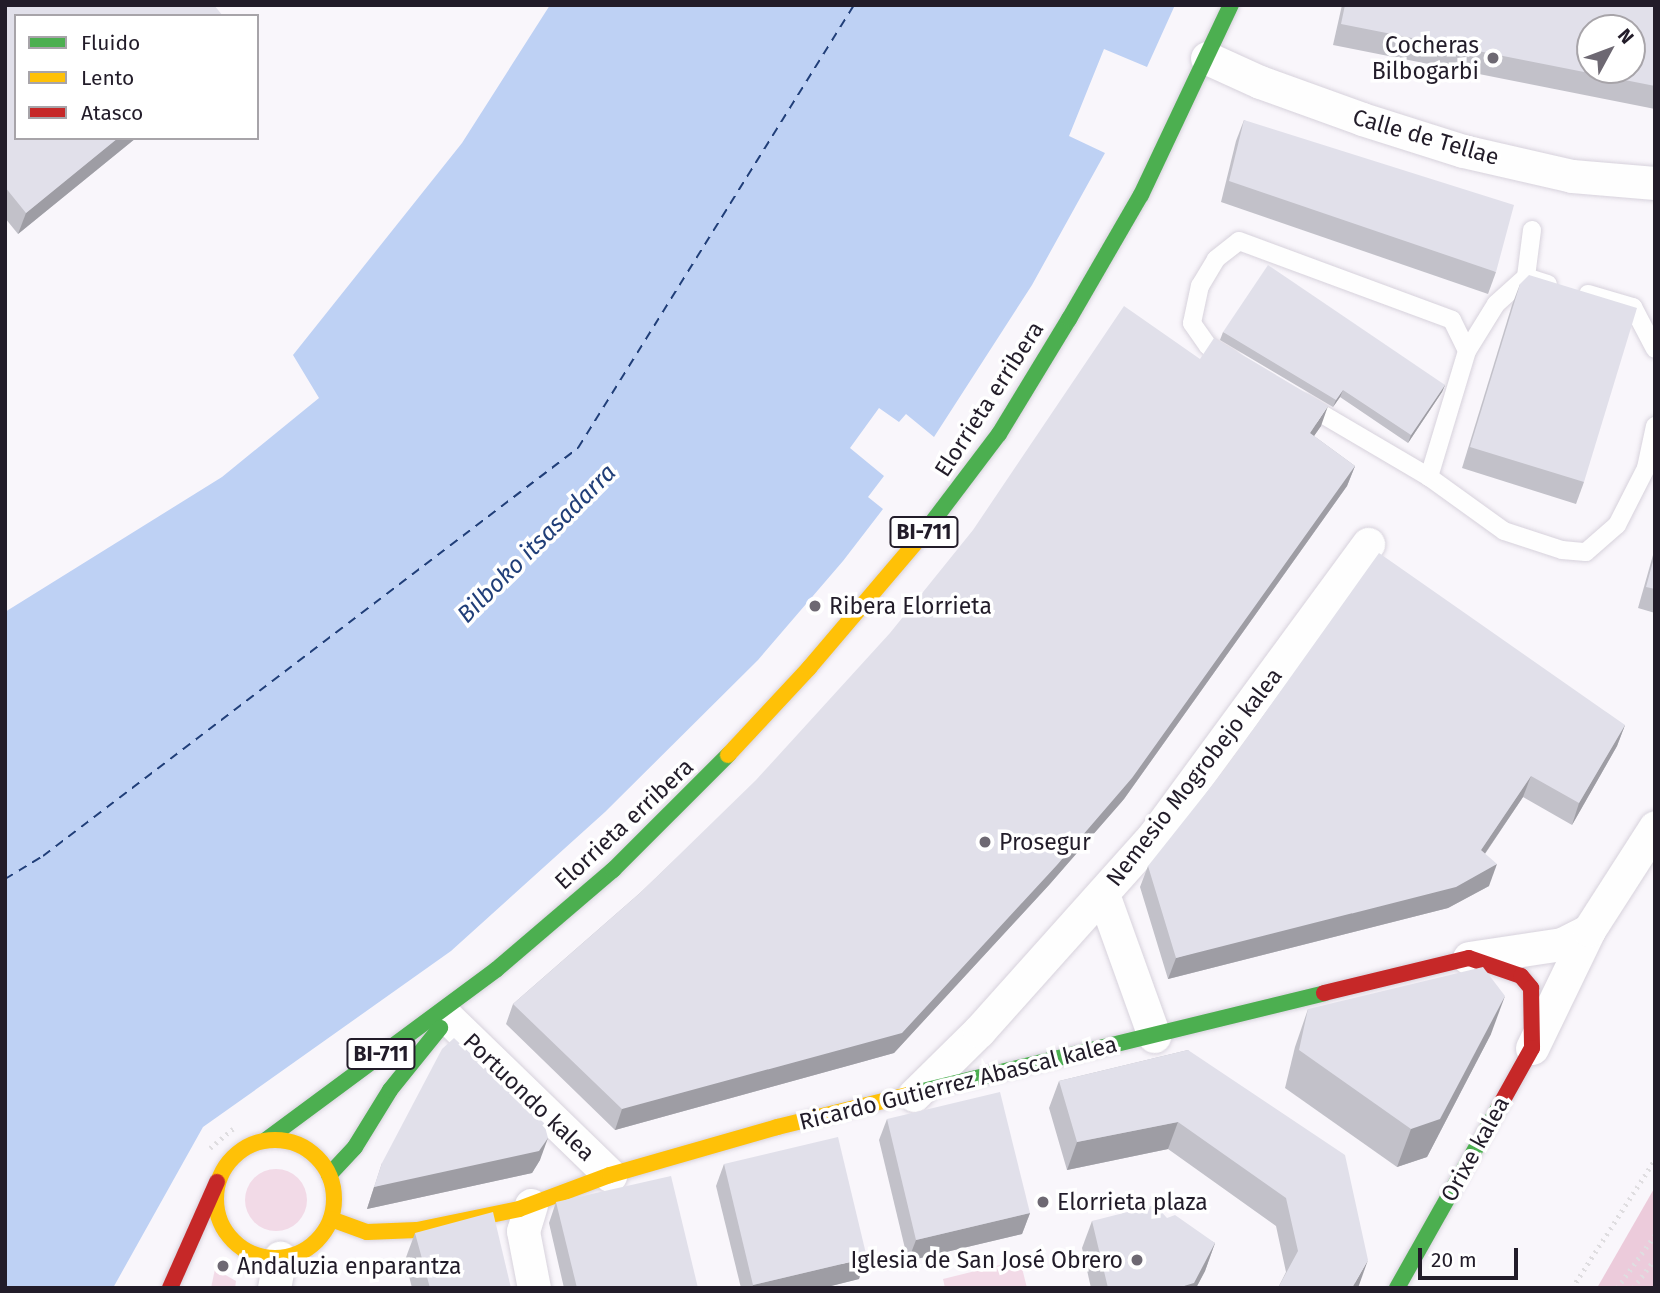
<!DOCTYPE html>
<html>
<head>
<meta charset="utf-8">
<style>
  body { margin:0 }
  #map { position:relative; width:1660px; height:1293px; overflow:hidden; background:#f9f6fb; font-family:"Fira Sans",sans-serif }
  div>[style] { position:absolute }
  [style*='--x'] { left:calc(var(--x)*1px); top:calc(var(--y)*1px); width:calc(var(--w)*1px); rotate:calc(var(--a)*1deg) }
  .green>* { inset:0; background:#f2dae7 }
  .round { border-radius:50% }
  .forest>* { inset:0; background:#eccbdb }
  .water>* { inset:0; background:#bed1f4 }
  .ferry>* { height:2px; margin-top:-1px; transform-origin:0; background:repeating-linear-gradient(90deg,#203e78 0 9px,transparent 0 16px) }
  .path>* { height:4.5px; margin-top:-2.25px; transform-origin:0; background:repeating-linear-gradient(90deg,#dfdde0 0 2px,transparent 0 7px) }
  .roads { filter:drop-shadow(0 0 2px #d7d2dc) drop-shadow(0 0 2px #d7d2dc) }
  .lane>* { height:18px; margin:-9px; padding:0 9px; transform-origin:9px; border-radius:9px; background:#fefefe }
  .street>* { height:33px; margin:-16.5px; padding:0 16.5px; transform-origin:16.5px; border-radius:16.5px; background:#fefefe }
  .fast>* { height:16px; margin:-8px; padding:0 8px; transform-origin:8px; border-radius:8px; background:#4caf50 }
  .slow>* { height:16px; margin:-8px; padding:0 8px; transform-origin:8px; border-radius:8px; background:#ffc107 }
  .slow>.ring { margin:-8px; padding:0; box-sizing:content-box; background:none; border:16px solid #ffc107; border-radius:50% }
  .jam>* { height:16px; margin:-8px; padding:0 8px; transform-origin:8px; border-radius:8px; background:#c62828 }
  .wall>* { inset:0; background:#c2c1c9 }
  .shaded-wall>* { inset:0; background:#9e9da4 }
  .building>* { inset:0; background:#e1e0ea }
  .dots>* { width:19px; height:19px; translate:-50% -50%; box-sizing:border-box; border:4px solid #fff; border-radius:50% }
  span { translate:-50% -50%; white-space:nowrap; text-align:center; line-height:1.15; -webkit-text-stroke:7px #fff; paint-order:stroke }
  .shield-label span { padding:2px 5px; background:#fff; border:2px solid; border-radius:5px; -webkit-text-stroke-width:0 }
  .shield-label { font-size:21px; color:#221c29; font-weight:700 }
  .poi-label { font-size:23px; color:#221c29 }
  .right { translate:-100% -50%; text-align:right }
  .left { translate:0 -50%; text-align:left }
  .street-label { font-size:23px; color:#221c29 }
  .water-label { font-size:24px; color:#203e78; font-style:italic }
  .frame { position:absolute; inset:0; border:7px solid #221c29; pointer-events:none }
  .legend { position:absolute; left:14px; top:14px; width:245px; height:126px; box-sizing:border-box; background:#fff; border:2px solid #a7a4a9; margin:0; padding:9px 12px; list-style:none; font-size:21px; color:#221c29 }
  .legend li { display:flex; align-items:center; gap:14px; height:35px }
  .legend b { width:35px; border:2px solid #a7a4a9 }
  .north { position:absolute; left:1576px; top:14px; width:70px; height:70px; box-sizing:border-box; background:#fff; border:2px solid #a7a4a9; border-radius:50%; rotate:49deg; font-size:19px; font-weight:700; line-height:28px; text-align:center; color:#221c29 }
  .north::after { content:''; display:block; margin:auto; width:24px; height:32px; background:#6d6872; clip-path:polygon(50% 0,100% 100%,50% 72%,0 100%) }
  .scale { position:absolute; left:1418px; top:1248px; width:100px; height:32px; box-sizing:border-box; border:4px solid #221c29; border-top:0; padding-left:9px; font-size:21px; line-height:24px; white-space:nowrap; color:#221c29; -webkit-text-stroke:5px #fff; paint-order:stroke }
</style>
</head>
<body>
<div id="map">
  <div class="green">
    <i class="round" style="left:245px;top:1169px;width:62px;height:62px"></i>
    <i style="clip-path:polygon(1020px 1260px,1027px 1288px,945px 1288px,943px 1279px)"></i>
    <i style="clip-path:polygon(215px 1269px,236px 1281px,235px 1288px,211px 1288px)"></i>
  </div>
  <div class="forest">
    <i style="clip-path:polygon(1655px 1187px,1655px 1288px,1597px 1288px)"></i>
  </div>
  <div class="water">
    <i style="clip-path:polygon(550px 5px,1175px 5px,1147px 67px,1104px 49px,1069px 136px,1105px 153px,1032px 285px,934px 437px,906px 414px,899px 422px,879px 408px,850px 448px,884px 476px,868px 497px,883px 509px,843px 561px,758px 660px,605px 812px,451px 951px,203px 1127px,113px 1288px,5px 1288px,5px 612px,222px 477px,319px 398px,293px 355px,462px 143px)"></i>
  </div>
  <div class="ferry">
    <i style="--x:5;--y:879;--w:44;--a:-31.2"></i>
    <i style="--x:43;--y:856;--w:673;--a:-37.33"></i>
    <i style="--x:578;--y:448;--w:522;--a:-58.08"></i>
  </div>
  <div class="path">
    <i style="--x:210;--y:1148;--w:30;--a:-40"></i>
    <i style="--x:1572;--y:1288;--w:153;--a:-57.2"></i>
    <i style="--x:1617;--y:1288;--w:65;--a:-54.4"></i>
    <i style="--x:1633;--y:1288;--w:36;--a:-53"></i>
  </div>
  <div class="roads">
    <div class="lane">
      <i style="--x:1532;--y:230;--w:47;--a:97.3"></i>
      <i style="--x:1526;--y:277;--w:23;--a:18"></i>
      <i style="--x:1588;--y:294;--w:47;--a:16.1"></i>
      <i style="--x:1633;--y:307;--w:47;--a:62.4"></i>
      <i style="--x:1467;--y:351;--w:55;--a:-58.3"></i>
      <i style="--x:1496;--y:304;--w:40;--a:-42"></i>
      <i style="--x:1230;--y:359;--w:26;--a:-149"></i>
      <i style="--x:1208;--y:346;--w:28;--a:-125"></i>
      <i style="--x:1192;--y:323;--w:38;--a:-78"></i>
      <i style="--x:1200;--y:286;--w:31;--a:-59"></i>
      <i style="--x:1216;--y:259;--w:29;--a:-38"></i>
      <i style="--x:1239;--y:241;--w:227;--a:20.3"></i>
      <i style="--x:1452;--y:320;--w:34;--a:64"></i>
      <i style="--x:1467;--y:351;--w:132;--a:106.8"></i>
      <i style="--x:1305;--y:404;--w:144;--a:30.5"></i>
      <i style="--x:1429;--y:477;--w:92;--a:35.8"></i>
      <i style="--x:1504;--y:531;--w:61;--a:18.1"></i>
      <i style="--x:1562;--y:550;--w:24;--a:5"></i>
      <i style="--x:1586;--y:552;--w:41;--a:-41.1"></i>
      <i style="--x:1617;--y:525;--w:64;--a:-63"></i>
      <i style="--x:1646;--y:468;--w:43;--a:-77.9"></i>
    </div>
    <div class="street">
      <i style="--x:1207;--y:58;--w:58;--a:24.4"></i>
      <i style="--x:1260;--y:82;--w:109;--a:19.9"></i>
      <i style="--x:1362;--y:119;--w:106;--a:17.6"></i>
      <i style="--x:1463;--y:151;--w:112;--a:12.9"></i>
      <i style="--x:1572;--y:176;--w:83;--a:4.8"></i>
      <i style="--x:1103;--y:894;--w:151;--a:70.2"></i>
      <i style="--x:1469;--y:958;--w:94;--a:-8.6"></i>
      <i style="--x:1562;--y:944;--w:30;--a:-27"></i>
      <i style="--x:448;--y:1018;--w:226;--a:44.1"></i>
      <i style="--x:1532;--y:1048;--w:131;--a:-64.2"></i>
      <i style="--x:1589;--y:930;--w:122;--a:-57.3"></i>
      <i style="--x:914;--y:1095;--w:91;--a:-44.6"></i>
      <i style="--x:979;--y:1031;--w:264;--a:-48.2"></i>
      <i style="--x:1155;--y:834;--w:360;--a:-53.7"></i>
      <i style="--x:531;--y:1205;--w:27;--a:107"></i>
      <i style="--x:523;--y:1231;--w:58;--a:79.1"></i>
      <i style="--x:274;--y:1288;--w:31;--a:-79"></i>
    </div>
    <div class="fast">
      <i style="--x:924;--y:533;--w:124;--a:-52.9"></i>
      <i style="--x:999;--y:434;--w:135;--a:-58.7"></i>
      <i style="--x:1069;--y:319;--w:143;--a:-59.9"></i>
      <i style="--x:1141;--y:195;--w:210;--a:-64.7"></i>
      <i style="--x:911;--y:1094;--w:425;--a:-13.7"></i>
      <i style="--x:266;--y:1140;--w:287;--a:-36.5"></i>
      <i style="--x:497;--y:969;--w:153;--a:-40.5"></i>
      <i style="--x:613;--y:870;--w:163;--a:-45"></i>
      <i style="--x:329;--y:1175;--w:38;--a:-47"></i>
      <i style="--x:355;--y:1147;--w:67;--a:-58.4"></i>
      <i style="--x:390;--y:1090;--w:80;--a:-51.1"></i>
      <i style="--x:1397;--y:1288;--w:208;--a:-60.6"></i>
    </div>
    <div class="slow">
      <i style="--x:728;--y:755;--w:119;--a:-47"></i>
      <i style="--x:809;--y:668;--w:177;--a:-49.6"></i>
      <i class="ring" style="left:216px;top:1140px;width:102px;height:102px"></i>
      <i style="--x:331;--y:1219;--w:38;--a:20"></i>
      <i style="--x:367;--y:1232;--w:50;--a:-2.3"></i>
      <i style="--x:417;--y:1230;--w:104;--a:-11.6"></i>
      <i style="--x:519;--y:1209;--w:97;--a:-20.5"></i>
      <i style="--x:610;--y:1175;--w:174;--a:-16"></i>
      <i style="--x:777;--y:1127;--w:138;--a:-13.8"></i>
    </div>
    <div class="jam">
      <i style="--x:1324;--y:993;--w:149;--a:-13.6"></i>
      <i style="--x:1469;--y:958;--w:55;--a:19.1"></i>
      <i style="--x:1521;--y:976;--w:16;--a:50"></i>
      <i style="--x:1531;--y:988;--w:60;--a:89"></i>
      <i style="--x:1532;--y:1048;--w:68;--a:119.2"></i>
      <i style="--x:170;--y:1288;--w:116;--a:-66.1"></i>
    </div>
  </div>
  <div class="wall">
    <i style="clip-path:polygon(5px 5px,136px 138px,18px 234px,5px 218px)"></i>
    <i style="clip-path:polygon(1342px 5px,1655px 5px,1655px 109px,1333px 45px)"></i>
    <i style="clip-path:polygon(1244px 120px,1496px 272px,1488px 294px,1221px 202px,1236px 141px)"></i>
    <i style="clip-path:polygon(1520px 284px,1584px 482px,1576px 504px,1462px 468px,1512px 305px)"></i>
    <i style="clip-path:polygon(1223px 332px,1445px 385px,1442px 392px,1408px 443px,1340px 397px,1333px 407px,1220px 340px)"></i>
    <i style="clip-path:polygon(1200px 359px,1321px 426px,1314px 436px,1355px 466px,1347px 486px,1124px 799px,1049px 885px,894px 1053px,615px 1130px,506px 1024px,513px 1004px,640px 893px)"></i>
    <i style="clip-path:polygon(1655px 548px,1655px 613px,1638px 608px)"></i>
    <i style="clip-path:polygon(1625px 725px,1617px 746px,1572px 825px,1523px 797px,1485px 854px,1489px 886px,1448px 908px,1168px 979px,1140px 887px,1148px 866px)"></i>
    <i style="clip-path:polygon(1308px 1009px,1491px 1034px,1427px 1157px,1397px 1167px,1285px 1088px,1295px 1047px)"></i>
    <i style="clip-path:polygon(1188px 1050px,1358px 1287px,1358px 1288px,1278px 1288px,1286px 1272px,1276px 1226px,1168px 1149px,1067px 1170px,1049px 1108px,1059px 1081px)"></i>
    <i style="clip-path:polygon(887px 1119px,1030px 1213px,1022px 1234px,908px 1261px,879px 1140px)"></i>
    <i style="clip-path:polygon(540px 1160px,532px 1173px,367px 1209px,382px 1163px)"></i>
    <i style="clip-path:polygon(724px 1164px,859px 1279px,823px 1288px,741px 1288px,716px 1186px)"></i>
    <i style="clip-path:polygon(556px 1202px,698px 1288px,564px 1288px,549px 1223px)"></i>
    <i style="clip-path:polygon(1167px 1218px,1215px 1243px,1205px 1271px,1196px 1288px,1091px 1288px,1082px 1248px,1092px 1221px)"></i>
    <i style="clip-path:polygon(415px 1233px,511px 1288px,412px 1288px,405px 1260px)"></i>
  </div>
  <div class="shaded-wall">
    <i style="clip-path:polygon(118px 138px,136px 138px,18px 234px,26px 213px)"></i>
    <i style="clip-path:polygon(1445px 385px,1442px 392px,1408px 443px,1411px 435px)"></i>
    <i style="clip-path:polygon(1343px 390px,1340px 397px,1333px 407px,1336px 400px)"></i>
    <i style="clip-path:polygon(1328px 406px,1321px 426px,1302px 453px,1310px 433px)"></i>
    <i style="clip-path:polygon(1355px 466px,1347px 486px,1124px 799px,1049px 885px,894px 1053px,615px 1130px,622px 1109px)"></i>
    <i style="clip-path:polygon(1625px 725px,1617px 746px,1572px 825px,1579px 803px)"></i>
    <i style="clip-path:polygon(1531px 776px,1523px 797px,1473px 871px,1481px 850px)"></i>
    <i style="clip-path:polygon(1497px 864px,1489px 886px,1448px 908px,1168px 979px,1176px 958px)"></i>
    <i style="clip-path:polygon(1505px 996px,1491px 1034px,1427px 1157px,1397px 1167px,1411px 1129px)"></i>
    <i style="clip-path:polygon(1178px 1122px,1168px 1149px,1067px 1170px,1077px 1142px)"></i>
    <i style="clip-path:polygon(548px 1138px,540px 1160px,532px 1173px,367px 1209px,374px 1187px)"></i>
    <i style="clip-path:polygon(1030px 1213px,1022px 1234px,908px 1261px,916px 1240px)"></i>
    <i style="clip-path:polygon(1215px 1243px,1205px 1271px,1196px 1288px,1183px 1288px)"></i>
    <i style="clip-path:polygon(867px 1258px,859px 1279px,823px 1288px,752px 1288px,753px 1285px)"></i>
    <i style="clip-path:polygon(1368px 1260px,1358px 1288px,1352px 1288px)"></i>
  </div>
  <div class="building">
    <i style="clip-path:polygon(5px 5px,214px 5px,223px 16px,16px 16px,16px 138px,118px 138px,26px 213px,5px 187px)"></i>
    <i style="clip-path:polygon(evenodd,1345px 5px,1655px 5px,1655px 86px,1341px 24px,1345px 5px,1590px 28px,1632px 28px,1632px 70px,1590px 70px,1590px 28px)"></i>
    <i style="clip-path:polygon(1244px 120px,1514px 205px,1496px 272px,1229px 181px)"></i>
    <i style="clip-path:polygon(1268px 265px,1445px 385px,1411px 435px,1343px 390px,1336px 400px,1223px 332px)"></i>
    <i style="clip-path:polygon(1529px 275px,1637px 308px,1584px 482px,1470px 447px,1520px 284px)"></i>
    <i style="clip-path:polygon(1124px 306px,1200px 359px,1214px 338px,1328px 406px,1310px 433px,1355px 466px,1132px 778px,1057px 865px,902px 1033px,622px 1109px,513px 1004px,640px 893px,756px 780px,890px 633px,973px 530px)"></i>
    <i style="clip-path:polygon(1379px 553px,1625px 725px,1579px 803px,1531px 776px,1481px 850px,1497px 864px,1456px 887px,1176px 958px,1148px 866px,1225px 769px)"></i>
    <i style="clip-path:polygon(1655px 554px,1655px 589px,1646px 587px)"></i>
    <i style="clip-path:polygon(1483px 967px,1505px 996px,1440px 1119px,1411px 1129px,1299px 1050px,1308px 1009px)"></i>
    <i style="clip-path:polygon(454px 1038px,544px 1123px,548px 1138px,539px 1151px,374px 1187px,382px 1163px,442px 1049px)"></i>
    <i style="clip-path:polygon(1188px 1050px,1345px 1155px,1368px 1260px,1352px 1288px,1278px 1288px,1298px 1251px,1286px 1198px,1178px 1122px,1077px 1142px,1059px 1081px)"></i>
    <i style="clip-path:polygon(1000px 1092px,1030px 1213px,916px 1240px,887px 1119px)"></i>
    <i style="clip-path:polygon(838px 1137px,867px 1258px,753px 1285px,724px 1164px)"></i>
    <i style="clip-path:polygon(671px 1176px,698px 1288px,577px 1288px,556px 1202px)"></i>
    <i style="clip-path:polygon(1155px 1205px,1167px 1218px,1175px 1215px,1215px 1243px,1194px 1283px,1184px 1286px,1183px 1288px,1108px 1288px,1092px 1221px)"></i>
    <i style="clip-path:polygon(493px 1212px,511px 1288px,430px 1288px,415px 1233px)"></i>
  </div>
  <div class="dots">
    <i style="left:1493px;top:58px;background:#6d6872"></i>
    <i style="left:815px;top:606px;background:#6d6872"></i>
    <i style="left:985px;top:842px;background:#6d6872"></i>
    <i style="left:1043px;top:1202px;background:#6d6872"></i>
    <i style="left:1137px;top:1260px;background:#6d6872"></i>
    <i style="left:223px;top:1266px;background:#6d6872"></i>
  </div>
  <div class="shield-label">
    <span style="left:924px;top:532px">BI-711</span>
    <span style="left:381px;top:1054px">BI-711</span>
  </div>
  <div class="poi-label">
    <span class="right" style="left:1479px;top:58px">Cocheras<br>Bilbogarbi</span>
    <span class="left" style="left:829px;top:606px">Ribera Elorrieta</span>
    <span class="left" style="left:999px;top:842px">Prosegur</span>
    <span class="left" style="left:1057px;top:1202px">Elorrieta plaza</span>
    <span class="right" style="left:1123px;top:1260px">Iglesia de San José Obrero</span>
    <span class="left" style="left:237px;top:1266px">Andaluzia enparantza</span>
  </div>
  <div class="street-label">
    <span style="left:1426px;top:137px;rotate:16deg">Calle de Tellae</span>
    <span style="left:989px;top:399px;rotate:-57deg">Elorrieta erribera</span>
    <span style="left:1194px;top:777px;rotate:-52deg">Nemesio Mogrobejo kalea</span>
    <span style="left:624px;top:824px;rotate:-43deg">Elorrieta erribera</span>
    <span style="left:958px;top:1083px;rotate:-14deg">Ricardo Gutierrez Abascal kalea</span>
    <span style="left:529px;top:1097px;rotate:44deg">Portuondo kalea</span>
    <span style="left:1475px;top:1149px;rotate:-61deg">Orixe kalea</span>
  </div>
  <div class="water-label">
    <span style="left:537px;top:544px;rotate:-45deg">Bilboko itsasadarra</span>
  </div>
  <div class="frame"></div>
  <ul class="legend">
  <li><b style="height:9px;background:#4caf50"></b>Fluido</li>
  <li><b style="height:9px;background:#ffc107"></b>Lento</li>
  <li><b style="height:9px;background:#c62828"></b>Atasco</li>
  </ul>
  <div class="north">N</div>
  <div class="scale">20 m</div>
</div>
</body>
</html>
